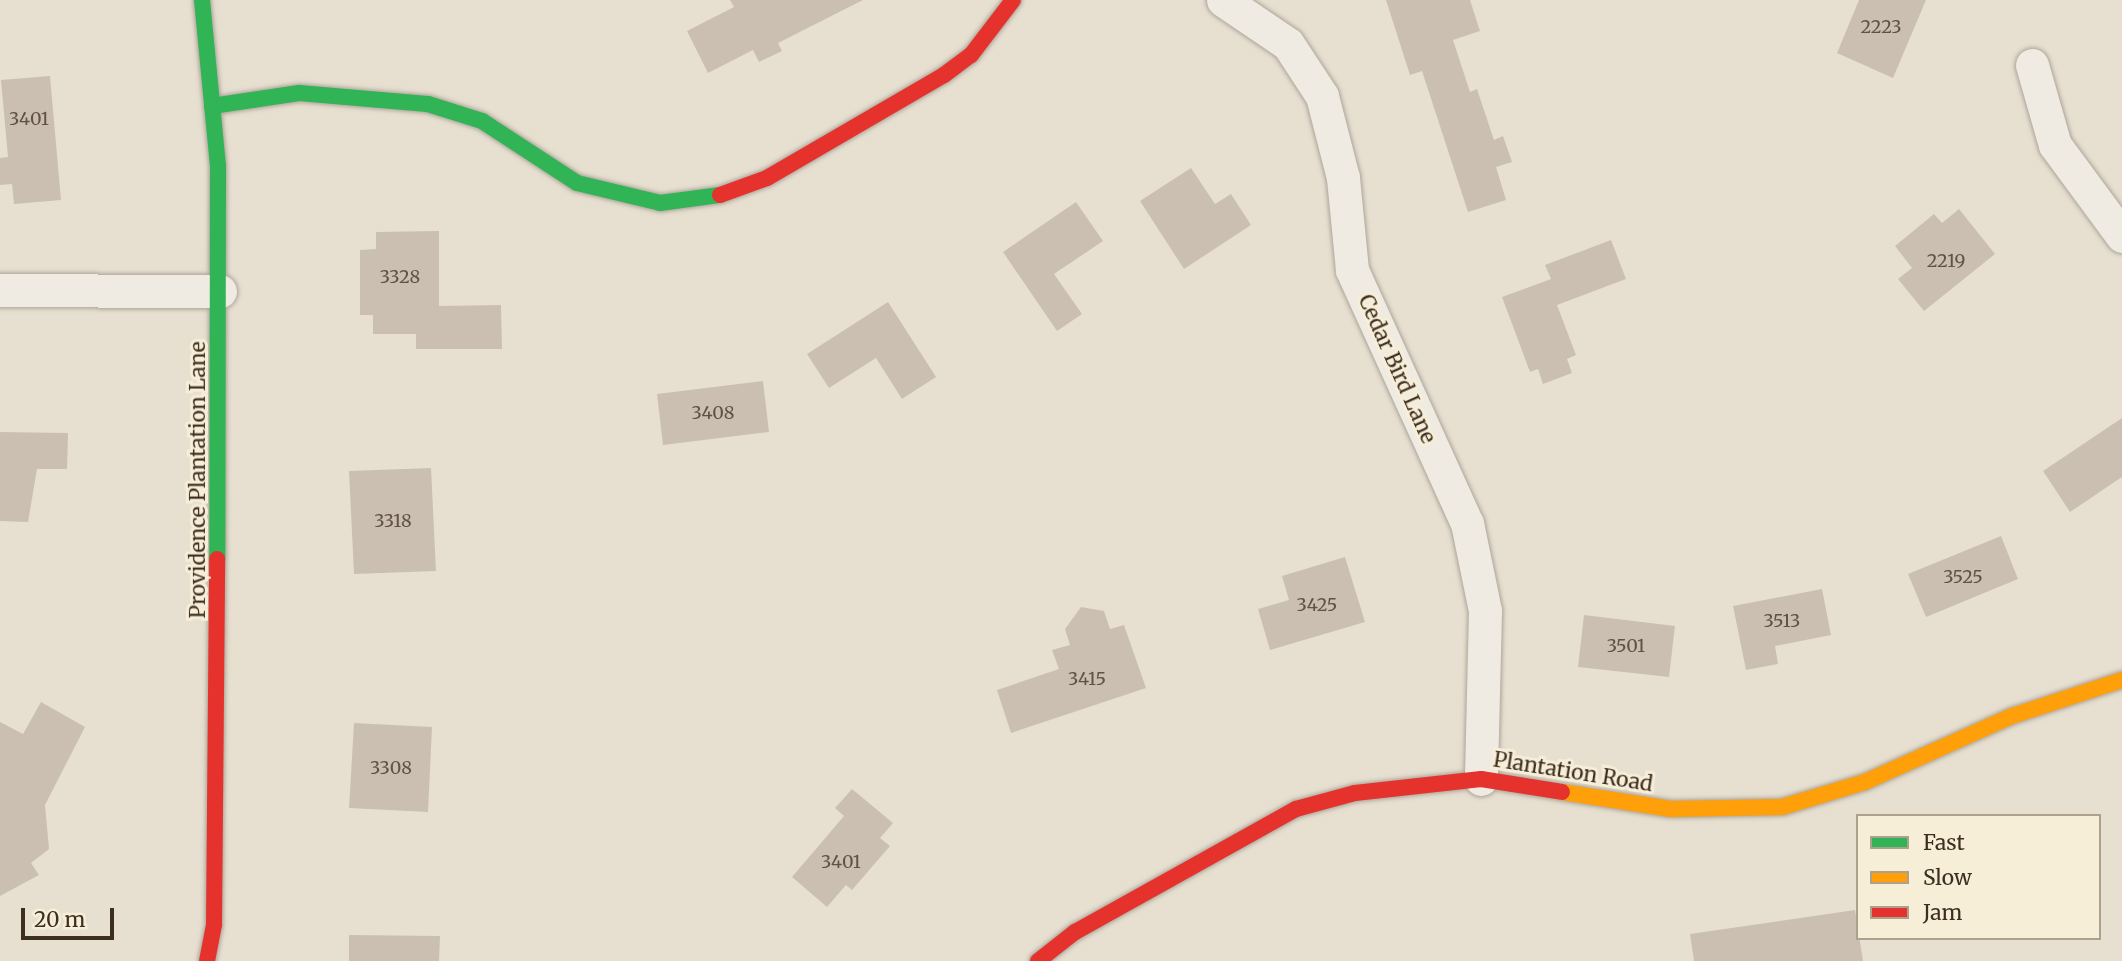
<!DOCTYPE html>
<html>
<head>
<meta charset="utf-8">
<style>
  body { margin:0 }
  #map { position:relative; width:2122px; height:961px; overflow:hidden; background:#e7e0d1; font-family:Merriweather,serif }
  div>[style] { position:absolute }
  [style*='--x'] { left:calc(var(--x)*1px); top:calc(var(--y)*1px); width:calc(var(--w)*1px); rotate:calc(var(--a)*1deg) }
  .building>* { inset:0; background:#cbbfb2 }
  .roads { filter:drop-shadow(0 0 2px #ada599) drop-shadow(0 0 2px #ada599) }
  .street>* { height:33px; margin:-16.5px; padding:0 16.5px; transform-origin:16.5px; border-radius:16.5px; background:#efebe3 }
  .fast>* { height:16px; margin:-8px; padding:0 8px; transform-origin:8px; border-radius:8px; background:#30b455 }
  .slow>* { height:16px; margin:-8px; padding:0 8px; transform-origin:8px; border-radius:8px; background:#ff9f0a }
  .jam>* { height:16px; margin:-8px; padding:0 8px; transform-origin:8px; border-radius:8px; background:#e5322d }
  span { translate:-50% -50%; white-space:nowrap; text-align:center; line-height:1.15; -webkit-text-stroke:6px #f7eed8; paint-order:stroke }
  .number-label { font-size:18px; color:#605244 }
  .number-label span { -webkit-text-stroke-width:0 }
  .street-label { font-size:21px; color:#3d2e20 }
  .legend { position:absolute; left:1856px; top:814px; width:245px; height:126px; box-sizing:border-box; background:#f7eed8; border:2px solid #ada18e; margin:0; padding:9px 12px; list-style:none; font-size:21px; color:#3d2e20 }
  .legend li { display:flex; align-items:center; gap:14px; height:35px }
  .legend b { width:35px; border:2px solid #ada18e }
  .scale { position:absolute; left:21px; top:908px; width:93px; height:32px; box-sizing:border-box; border:4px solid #3d2e20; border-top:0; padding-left:9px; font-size:21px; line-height:24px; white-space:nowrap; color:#3d2e20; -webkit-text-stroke:5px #f7eed8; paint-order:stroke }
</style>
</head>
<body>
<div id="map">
  <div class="building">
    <i style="clip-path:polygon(730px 0,863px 0,778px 43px,782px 51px,759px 62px,753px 50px,708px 73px,687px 31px,734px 7px)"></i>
    <i style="clip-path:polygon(1386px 0,1470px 0,1480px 31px,1453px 40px,1470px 92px,1477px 89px,1494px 140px,1503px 136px,1512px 162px,1496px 167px,1506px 200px,1468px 212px,1422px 71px,1410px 75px)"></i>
    <i style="clip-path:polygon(1859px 0,1926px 0,1893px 78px,1837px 53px)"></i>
    <i style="clip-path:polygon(50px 76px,61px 200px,14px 204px,12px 184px,0 185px,0 158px,8px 157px,1px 80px)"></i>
    <i style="clip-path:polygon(1191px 168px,1215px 204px,1231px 194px,1251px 225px,1184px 269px,1140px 201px)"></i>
    <i style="clip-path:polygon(1076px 202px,1103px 241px,1054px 274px,1082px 314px,1057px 331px,1003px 252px)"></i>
    <i style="clip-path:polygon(1959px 209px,1995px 254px,1924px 311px,1898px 279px,1912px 268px,1895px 246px,1934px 214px,1942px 223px)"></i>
    <i style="clip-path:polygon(439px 231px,439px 306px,501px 305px,502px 349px,416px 349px,416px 334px,373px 334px,373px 315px,360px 315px,360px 250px,376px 249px,376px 232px)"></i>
    <i style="clip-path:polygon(1611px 240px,1626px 279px,1557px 305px,1576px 355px,1567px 359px,1572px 373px,1543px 384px,1538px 369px,1530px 372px,1502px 297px,1551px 279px,1545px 265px)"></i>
    <i style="clip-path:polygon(888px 302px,936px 377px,902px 399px,876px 358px,829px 388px,807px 354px)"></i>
    <i style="clip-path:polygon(763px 381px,769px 432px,663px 445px,657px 394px)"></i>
    <i style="clip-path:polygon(2122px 418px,2122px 477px,2070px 512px,2043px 471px)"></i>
    <i style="clip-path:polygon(0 432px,68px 433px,67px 469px,37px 469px,28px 522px,0 521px)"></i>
    <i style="clip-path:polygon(431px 468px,436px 571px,354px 574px,349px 471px)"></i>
    <i style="clip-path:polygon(2001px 536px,2018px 579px,1926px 617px,1908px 574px)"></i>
    <i style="clip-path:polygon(1345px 557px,1365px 622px,1270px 650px,1258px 609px,1289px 600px,1282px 576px)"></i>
    <i style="clip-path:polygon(1822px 589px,1831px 635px,1775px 646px,1778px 664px,1746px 670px,1733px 606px)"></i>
    <i style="clip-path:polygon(1081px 607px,1104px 611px,1110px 629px,1124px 625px,1146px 688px,1011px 733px,997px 690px,1059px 669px,1052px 650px,1070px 645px,1065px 629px)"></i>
    <i style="clip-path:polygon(1584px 615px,1675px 626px,1669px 677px,1578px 667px)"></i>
    <i style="clip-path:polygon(41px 702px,85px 727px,45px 805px,49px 849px,31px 863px,39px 875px,0 896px,0 722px,23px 734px)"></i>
    <i style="clip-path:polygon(354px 723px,432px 727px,428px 812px,349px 808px)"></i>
    <i style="clip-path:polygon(852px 789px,893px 823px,880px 838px,890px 846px,852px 890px,846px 885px,827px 907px,792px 877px,844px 816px,835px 808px)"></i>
    <i style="clip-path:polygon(1855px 910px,1863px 961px,1694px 961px,1690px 934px)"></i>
    <i style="clip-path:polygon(349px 935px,440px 936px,439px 961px,349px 961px)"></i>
  </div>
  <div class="roads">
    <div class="street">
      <i style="--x:1223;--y:0;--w:78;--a:34.1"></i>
      <i style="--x:1288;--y:44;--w:62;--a:56.8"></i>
      <i style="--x:1322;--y:96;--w:85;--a:75.6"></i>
      <i style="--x:1343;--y:178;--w:92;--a:84.4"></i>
      <i style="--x:1352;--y:270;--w:278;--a:65.6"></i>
      <i style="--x:1467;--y:523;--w:90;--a:78.4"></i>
      <i style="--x:1485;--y:611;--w:168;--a:91.4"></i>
      <i style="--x:2032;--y:65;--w:83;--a:74"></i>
      <i style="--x:2055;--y:145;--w:113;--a:53.6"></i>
      <i style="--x:0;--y:290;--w:220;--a:0.3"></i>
    </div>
    <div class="fast">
      <i style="--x:202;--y:0;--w:168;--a:84.5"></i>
      <i style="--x:218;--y:167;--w:392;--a:90.1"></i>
      <i style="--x:212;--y:106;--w:88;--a:-8.5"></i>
      <i style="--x:299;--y:93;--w:129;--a:4.9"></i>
      <i style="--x:428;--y:104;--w:57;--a:17.5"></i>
      <i style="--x:482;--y:121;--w:113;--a:33.1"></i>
      <i style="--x:577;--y:183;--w:85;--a:13.5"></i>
      <i style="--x:660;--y:203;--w:61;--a:-7.6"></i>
    </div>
    <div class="slow">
      <i style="--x:1562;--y:792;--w:110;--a:8.9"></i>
      <i style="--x:1671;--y:809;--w:111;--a:-1"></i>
      <i style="--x:1782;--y:807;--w:87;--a:-16.8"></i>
      <i style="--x:1865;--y:782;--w:161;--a:-24.2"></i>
      <i style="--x:2012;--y:716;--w:116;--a:-18.1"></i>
    </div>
    <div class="jam">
      <i style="--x:720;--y:195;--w:50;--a:-19.9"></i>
      <i style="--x:767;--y:178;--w:205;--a:-30.2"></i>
      <i style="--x:944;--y:75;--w:34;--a:-37"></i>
      <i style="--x:971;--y:55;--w:69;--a:-52.6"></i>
      <i style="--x:207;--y:961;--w:38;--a:-79"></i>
      <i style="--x:214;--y:924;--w:365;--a:-89.5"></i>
      <i style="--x:1038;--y:961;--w:47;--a:-38.1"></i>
      <i style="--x:1075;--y:932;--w:253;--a:-29.1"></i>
      <i style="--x:1296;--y:809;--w:61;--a:-15.2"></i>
      <i style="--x:1355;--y:793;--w:127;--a:-6.3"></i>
      <i style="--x:1481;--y:779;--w:82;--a:9.1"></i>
    </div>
  </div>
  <div class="number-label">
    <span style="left:1881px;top:27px">2223</span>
    <span style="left:29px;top:119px">3401</span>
    <span style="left:1946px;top:261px">2219</span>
    <span style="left:400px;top:277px">3328</span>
    <span style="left:713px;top:413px">3408</span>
    <span style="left:393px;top:521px">3318</span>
    <span style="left:1963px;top:577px">3525</span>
    <span style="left:1317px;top:605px">3425</span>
    <span style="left:1782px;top:621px">3513</span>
    <span style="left:1626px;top:646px">3501</span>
    <span style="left:1087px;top:679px">3415</span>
    <span style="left:391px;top:768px">3308</span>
    <span style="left:841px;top:862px">3401</span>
  </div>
  <div class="street-label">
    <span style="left:1397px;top:369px;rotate:66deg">Cedar Bird Lane</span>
    <span style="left:198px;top:480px;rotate:-90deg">Providence Plantation Lane</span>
    <span style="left:1573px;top:772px;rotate:9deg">Plantation Road</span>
  </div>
  <ul class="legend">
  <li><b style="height:9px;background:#30b455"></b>Fast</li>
  <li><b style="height:9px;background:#ff9f0a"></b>Slow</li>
  <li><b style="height:9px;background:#e5322d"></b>Jam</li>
  </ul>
  <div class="scale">20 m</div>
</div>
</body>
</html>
